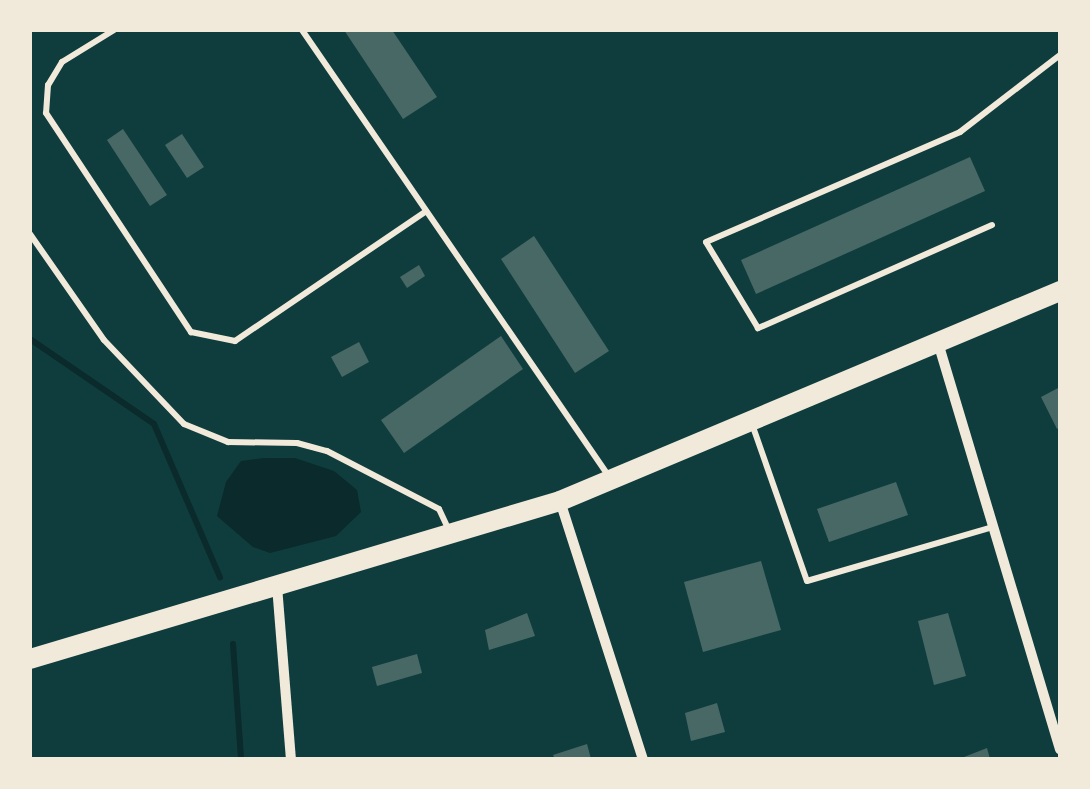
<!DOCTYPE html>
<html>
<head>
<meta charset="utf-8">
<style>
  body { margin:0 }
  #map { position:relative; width:1090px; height:789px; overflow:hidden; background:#0f3d3e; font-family:"PT Sans Narrow",sans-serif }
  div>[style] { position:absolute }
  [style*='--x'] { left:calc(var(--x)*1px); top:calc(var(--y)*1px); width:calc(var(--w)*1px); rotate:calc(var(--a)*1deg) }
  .water>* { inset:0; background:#0a2a2b }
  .stream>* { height:6px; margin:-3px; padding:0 3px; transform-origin:3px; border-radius:3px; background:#0a2a2b }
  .building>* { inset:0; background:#486865 }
  .service>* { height:6px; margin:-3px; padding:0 3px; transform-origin:3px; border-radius:3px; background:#f1e9da }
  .minor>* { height:10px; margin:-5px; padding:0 5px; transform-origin:5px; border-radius:5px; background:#f1e9da }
  .primary>* { height:20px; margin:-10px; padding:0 10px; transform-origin:10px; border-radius:10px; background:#f1e9da }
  span { translate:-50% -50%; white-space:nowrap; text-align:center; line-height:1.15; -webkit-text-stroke:8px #f1e9da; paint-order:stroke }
  .frame { position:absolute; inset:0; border:32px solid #f1e9da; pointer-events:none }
</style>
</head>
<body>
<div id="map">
  <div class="water">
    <i style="clip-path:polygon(264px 458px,295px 458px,334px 471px,357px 490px,361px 512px,336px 536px,270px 553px,253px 547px,217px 516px,226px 482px,241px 461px)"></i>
  </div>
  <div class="stream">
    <i style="--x:30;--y:339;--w:150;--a:34.4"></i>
    <i style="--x:154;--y:424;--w:167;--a:66.7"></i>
    <i style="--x:233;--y:644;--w:115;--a:86"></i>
  </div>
  <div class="building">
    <i style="clip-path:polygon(344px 30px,392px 30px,437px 97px,403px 119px)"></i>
    <i style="clip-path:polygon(123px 129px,167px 195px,150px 206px,107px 140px)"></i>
    <i style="clip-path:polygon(182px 134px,204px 167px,187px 178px,165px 145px)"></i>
    <i style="clip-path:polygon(970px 157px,985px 191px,756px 294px,741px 260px)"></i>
    <i style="clip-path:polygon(534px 236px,609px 351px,575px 373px,501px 259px)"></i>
    <i style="clip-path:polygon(419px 265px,425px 276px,407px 288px,400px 277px)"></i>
    <i style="clip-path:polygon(501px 336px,523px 369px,404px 453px,381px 420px)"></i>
    <i style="clip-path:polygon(359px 342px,369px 362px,342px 377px,331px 357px)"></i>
    <i style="clip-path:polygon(1060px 387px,1060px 427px,1057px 429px,1041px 397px)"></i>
    <i style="clip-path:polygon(896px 482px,908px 515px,829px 542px,817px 509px)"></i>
    <i style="clip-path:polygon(761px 561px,781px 630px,703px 652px,684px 582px)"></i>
    <i style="clip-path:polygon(527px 613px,535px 636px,489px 650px,485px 630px)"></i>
    <i style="clip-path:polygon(948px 613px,966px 676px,934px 685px,918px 621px)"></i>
    <i style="clip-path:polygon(417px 654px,422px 673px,377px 686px,372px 667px)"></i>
    <i style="clip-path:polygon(717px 703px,725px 732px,691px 741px,685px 713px)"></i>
    <i style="clip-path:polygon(587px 744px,591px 759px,555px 759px,553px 755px)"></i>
    <i style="clip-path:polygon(987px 748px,990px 759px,959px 759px)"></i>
  </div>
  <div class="service">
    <i style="--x:114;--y:30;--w:61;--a:148.4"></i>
    <i style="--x:62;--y:62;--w:27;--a:121"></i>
    <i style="--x:48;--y:85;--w:28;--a:94"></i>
    <i style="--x:46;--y:113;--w:263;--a:56.5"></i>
    <i style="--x:191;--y:332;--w:45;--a:11.6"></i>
    <i style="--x:235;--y:341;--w:231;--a:-34.2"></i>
    <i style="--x:302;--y:30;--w:540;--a:55.49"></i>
    <i style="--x:992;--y:225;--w:256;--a:156.2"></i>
    <i style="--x:758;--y:328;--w:100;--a:-121.2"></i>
    <i style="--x:706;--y:242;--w:277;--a:-23.4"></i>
    <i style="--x:960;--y:132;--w:126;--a:-37.6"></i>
    <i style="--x:30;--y:234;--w:129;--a:55.1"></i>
    <i style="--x:104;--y:340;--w:116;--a:46.4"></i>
    <i style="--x:184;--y:424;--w:48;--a:22.2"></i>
    <i style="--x:228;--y:442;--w:69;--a:0.8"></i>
    <i style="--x:297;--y:443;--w:31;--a:15"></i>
    <i style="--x:327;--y:451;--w:126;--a:27.4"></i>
    <i style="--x:439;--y:509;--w:21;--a:65"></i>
    <i style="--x:752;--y:424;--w:166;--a:70.7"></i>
    <i style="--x:807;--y:581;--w:194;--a:-16.2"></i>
  </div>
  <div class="minor">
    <i style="--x:939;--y:346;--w:421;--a:73.3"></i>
    <i style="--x:560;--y:501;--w:271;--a:72.2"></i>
    <i style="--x:277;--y:586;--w:174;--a:85.4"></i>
  </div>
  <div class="primary">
    <i style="--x:30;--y:659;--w:553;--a:-16.6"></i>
    <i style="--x:560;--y:501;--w:542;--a:-22.78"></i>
  </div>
  <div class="frame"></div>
</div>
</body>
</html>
